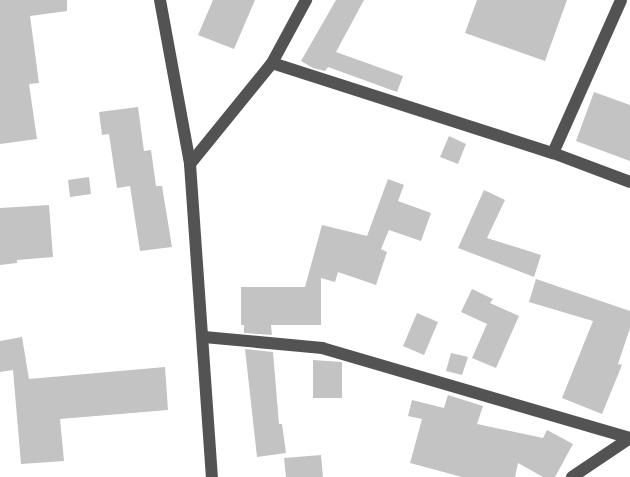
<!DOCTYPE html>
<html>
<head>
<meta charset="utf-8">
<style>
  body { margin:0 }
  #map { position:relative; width:630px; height:477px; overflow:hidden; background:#fff; font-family:"Roboto Condensed",sans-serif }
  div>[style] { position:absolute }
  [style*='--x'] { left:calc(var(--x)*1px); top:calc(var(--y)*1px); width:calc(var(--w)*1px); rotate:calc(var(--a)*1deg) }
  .building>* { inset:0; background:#c3c3c3 }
  .minor>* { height:12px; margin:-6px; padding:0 6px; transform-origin:6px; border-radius:6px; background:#535353 }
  span { translate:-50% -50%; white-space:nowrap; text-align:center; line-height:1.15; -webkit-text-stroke:4.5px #fff; paint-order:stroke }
</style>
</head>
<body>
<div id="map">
  <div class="building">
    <i style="clip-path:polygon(0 0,67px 0,67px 11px,30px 16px,39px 83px,29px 84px,37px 139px,0 144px)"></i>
    <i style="clip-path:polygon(213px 0,255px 0,234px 49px,198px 35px)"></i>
    <i style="clip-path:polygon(336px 0,364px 0,336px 52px,403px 76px,397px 92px,328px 67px,325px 71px,313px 68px,301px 61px)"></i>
    <i style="clip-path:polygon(477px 0,567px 0,545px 61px,465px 33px)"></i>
    <i style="clip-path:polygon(594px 92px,630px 105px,630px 161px,576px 141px)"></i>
    <i style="clip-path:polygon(138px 107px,144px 151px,151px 150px,156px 186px,162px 186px,172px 247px,140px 251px,130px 186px,117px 188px,109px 134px,102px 135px,99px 112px)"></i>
    <i style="clip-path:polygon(449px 136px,466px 144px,458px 164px,440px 157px)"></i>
    <i style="clip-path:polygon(89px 177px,91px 194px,70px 197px,68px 180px)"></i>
    <i style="clip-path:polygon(388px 179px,404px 185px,398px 201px,431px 213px,421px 241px,389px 230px,381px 249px,387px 252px,376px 285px,338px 272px,335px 282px,321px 278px,321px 325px,271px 325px,272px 335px,244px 333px,244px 325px,241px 325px,241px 287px,305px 287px,322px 225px,367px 236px)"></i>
    <i style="clip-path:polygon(484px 190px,505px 200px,487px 238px,541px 255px,534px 277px,458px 248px)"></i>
    <i style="clip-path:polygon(49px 205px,53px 257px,17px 260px,17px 263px,0 265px,0 208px)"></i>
    <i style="clip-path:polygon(536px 279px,630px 311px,630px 328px,618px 364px,622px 365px,602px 414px,562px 398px,593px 321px,529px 302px)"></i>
    <i style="clip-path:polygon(472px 289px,493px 299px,490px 303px,519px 316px,496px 368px,472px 358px,487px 324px,461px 312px)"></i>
    <i style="clip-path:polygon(417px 313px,438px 322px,424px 355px,403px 346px)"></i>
    <i style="clip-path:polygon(22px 337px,29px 379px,165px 367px,168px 410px,60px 419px,64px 461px,21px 464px,13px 370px,0 372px,0 341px)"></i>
    <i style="clip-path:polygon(245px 349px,273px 352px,279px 424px,282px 424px,286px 453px,257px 457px)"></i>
    <i style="clip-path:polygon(451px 353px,468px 357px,462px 375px,446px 371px)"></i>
    <i style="clip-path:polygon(313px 360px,342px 362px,342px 398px,313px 398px)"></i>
    <i style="clip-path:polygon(448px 395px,483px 406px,477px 424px,543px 438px,547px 430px,573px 444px,555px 477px,543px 477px,518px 463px,515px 477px,462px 477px,410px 463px,422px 419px,408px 416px,412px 400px,444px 408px)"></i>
    <i style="clip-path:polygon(321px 455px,323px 477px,286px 477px,284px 458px)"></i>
  </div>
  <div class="minor">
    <i style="--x:160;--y:0;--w:167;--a:79.6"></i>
    <i style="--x:190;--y:164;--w:314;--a:86"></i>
    <i style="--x:272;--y:63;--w:295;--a:17.8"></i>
    <i style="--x:553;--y:153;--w:82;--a:20.6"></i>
    <i style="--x:553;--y:153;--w:167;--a:-66"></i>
    <i style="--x:190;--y:164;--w:130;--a:-50.9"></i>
    <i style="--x:272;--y:63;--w:72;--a:-61.6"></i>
    <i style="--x:204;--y:337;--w:119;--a:5.3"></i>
    <i style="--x:322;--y:348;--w:320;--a:16.3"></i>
    <i style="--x:572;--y:477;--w:70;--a:-33.9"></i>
  </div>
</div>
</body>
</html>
